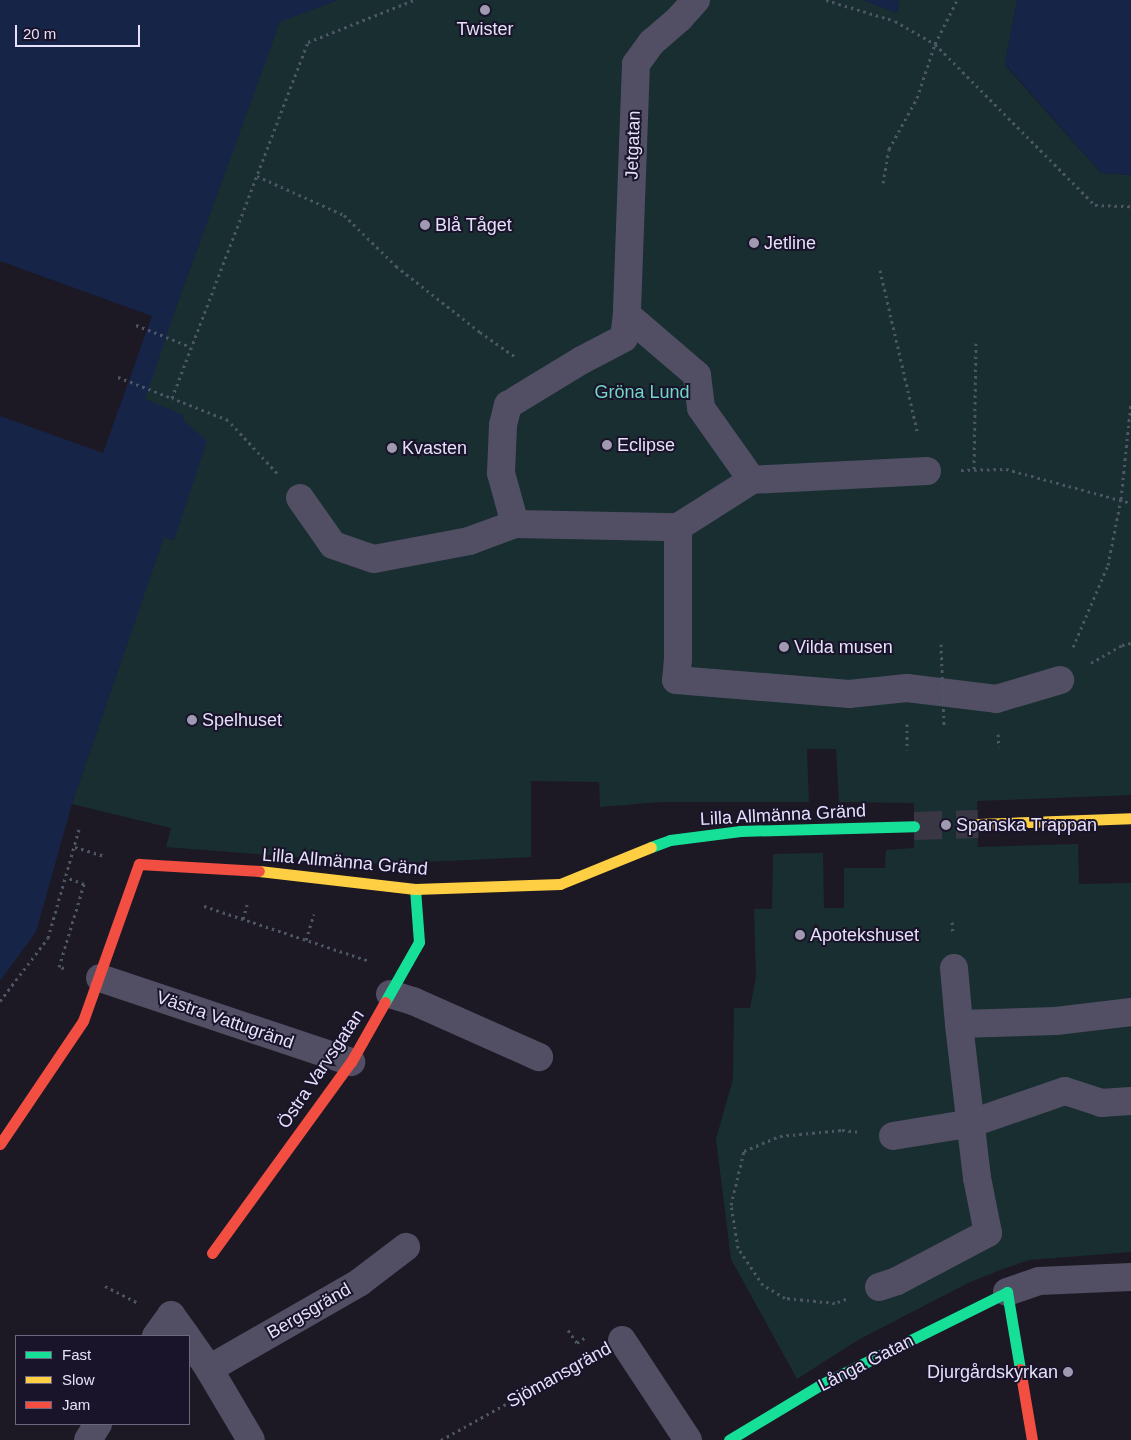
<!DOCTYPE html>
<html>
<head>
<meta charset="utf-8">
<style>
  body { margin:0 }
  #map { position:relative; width:1131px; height:1440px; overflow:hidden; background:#1c1925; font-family:Arial,sans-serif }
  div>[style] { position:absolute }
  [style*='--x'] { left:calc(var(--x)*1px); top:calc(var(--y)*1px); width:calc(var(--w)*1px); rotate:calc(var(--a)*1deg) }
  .green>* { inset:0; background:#192e31 }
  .water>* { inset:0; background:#162448 }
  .pier>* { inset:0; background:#1c1925 }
  .secondary-tunnel>* { height:28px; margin-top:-14px; transform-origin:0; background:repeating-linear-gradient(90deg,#3a3745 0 28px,transparent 0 42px) }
  .path>* { height:3px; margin-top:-1.5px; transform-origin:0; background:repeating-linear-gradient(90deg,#4d5664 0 2.5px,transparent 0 6.5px) }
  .street>* { height:28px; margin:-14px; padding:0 14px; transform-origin:14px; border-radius:14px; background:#524f64 }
  .fast>* { height:11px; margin:-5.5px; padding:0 5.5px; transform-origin:5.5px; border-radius:5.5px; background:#16e098 }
  .slow>* { height:11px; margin:-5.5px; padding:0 5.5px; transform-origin:5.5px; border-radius:5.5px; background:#ffcf43 }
  .jam>* { height:11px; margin:-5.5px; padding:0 5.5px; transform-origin:5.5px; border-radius:5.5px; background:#f24e42 }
  .path-bridge>* { height:3px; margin-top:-1.5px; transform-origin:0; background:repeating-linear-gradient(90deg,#4d5664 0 2.5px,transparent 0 6.5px) }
  .dots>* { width:14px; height:14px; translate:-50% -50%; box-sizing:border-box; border:2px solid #1a142a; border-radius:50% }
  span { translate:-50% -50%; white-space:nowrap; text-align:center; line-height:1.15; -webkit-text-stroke:4px #1a142a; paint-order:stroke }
  .poi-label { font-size:18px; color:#e6e0fc }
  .left { translate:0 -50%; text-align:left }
  .right { translate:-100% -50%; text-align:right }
  .street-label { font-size:18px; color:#e6e0fc }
  .park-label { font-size:18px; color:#72d5c7 }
  .legend { position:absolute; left:15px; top:1335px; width:175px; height:90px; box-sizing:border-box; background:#1a142a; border:1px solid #6c667e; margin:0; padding:6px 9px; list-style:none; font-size:15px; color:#e6e0fc }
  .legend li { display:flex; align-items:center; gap:10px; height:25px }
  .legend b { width:25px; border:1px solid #6c667e }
  .scale { position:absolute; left:15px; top:25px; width:125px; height:22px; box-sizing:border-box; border:2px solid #e6e0fc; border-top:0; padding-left:6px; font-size:15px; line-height:18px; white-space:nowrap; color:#e6e0fc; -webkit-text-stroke:4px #1a142a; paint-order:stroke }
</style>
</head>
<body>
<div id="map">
  <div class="green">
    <i style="clip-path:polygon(338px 0,863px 0,897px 13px,899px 0,1017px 0,1005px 65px,1101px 173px,1131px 175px,1131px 795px,977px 801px,978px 847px,1078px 844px,1079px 884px,1131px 883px,1131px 1252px,1029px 1260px,1000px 1270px,968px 1283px,858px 1340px,797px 1379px,731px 1259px,716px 1139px,733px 1079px,734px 1008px,750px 1008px,756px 977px,754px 909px,772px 909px,773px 854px,823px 853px,824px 908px,844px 908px,844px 868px,885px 868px,886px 850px,914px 848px,914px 803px,839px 802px,836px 749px,807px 749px,809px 802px,661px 802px,600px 807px,599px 782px,531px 781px,531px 857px,381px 864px,166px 847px,171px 828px,72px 804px,164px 536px,173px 540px,145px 399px,0 261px,174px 313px,280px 21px)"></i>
  </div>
  <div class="water">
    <i style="clip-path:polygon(0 0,338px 0,280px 22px,174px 313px,145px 399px,184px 415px,184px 421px,207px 441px,174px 540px,164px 537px,72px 804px,36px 932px,0 981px)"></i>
    <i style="clip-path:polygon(863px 0,899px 0,897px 13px)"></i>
    <i style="clip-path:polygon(1017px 0,1131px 0,1131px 175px,1101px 173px,1005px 64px)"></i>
  </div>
  <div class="pier">
    <i style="clip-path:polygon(0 261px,152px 316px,103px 453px,0 416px)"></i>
  </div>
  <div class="secondary-tunnel">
    <i style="--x:914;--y:826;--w:64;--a:-1.8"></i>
  </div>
  <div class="path">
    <i style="--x:826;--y:0;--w:72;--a:16.9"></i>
    <i style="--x:895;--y:21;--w:46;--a:29.9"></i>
    <i style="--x:935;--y:44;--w:227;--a:45.2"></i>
    <i style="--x:1095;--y:205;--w:36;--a:2"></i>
    <i style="--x:257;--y:176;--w:95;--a:24.1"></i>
    <i style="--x:344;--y:215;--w:73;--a:44.4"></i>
    <i style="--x:396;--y:266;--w:107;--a:38.2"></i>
    <i style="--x:480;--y:332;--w:45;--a:35.1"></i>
    <i style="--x:883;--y:183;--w:35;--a:-80"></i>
    <i style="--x:889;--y:149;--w:58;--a:-61.2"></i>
    <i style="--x:917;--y:98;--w:57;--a:-71.6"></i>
    <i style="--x:935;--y:44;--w:49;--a:-63.4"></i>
    <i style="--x:880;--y:270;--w:169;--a:77"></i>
    <i style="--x:136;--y:325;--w:59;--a:21.8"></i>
    <i style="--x:118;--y:377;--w:58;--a:21.3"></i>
    <i style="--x:974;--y:469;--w:129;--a:-89.1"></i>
    <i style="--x:961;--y:470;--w:45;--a:-1.3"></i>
    <i style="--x:1006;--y:469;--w:130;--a:15.2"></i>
    <i style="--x:277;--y:473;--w:72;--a:-132.8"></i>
    <i style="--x:228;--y:420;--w:60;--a:-158.6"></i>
    <i style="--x:172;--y:398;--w:381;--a:-69.1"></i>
    <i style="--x:308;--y:42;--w:114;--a:-21.6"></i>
    <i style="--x:1073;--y:647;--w:89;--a:-66.9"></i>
    <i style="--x:1108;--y:565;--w:67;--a:-78.9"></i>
    <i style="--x:1121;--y:499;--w:97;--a:-84.1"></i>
    <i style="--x:1091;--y:663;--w:36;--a:-30"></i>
    <i style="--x:1122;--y:645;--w:9;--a:-13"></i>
    <i style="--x:907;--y:724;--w:26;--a:90"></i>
    <i style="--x:998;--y:734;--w:13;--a:86"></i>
    <i style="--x:75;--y:847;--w:30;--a:17"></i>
    <i style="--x:204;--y:906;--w:174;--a:18.4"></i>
    <i style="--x:243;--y:919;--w:15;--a:-74"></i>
    <i style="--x:952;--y:922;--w:12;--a:85"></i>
    <i style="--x:306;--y:940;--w:27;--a:-73"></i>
    <i style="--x:64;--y:968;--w:5;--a:-169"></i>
    <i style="--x:59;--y:967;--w:87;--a:-73.2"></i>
    <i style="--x:84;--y:884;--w:19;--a:-159"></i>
    <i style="--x:0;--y:1001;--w:79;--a:-52.7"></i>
    <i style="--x:48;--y:938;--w:116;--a:-74.1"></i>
    <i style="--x:105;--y:1286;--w:36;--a:27"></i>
    <i style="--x:846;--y:1299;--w:12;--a:160"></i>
    <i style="--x:835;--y:1303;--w:50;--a:-174.3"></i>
    <i style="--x:785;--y:1298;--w:26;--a:-149"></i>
    <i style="--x:763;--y:1285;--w:45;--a:-124"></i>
    <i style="--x:738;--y:1248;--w:44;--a:-99.2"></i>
    <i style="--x:731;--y:1205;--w:56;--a:-76.5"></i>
    <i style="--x:744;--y:1151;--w:39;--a:-23"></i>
    <i style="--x:780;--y:1136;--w:62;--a:-5.5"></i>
    <i style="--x:842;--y:1130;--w:17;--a:7"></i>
    <i style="--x:568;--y:1330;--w:16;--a:55"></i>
    <i style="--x:577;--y:1343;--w:11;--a:-34"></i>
    <i style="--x:441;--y:1440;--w:171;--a:-29"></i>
  </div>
  <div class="street">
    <i style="--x:696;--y:0;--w:24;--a:132"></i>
    <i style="--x:680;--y:18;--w:37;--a:139"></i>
    <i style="--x:652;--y:42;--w:27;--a:126"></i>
    <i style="--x:636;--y:64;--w:251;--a:92.1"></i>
    <i style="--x:627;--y:315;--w:92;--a:40.6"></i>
    <i style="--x:697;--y:375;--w:33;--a:83"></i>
    <i style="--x:701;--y:408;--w:88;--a:54.7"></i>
    <i style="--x:927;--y:471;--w:175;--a:177.1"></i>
    <i style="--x:752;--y:480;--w:88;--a:147.6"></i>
    <i style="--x:678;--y:527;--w:132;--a:90"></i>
    <i style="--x:678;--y:659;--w:21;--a:95"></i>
    <i style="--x:676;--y:680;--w:174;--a:4.6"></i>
    <i style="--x:849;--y:694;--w:58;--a:-5.9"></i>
    <i style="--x:907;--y:688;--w:90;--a:7"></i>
    <i style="--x:996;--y:699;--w:67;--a:-16.5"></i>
    <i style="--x:300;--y:498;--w:57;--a:54.9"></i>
    <i style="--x:333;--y:545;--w:43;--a:18.9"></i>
    <i style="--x:374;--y:559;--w:97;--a:-10.7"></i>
    <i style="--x:469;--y:541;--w:49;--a:-20.3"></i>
    <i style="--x:515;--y:524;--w:163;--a:1.1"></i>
    <i style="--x:515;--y:524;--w:53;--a:-105.4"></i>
    <i style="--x:501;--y:473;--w:48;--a:-87.6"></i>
    <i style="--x:503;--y:425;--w:21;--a:-76"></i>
    <i style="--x:508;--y:405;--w:87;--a:-31.3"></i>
    <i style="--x:582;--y:360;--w:47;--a:-27.6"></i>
    <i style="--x:624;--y:338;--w:23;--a:-83"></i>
    <i style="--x:954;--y:968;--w:56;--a:84.9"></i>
    <i style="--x:959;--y:1024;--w:97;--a:-1.8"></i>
    <i style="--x:1056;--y:1021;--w:76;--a:-6.8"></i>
    <i style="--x:100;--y:978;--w:265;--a:18.5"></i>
    <i style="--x:390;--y:994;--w:24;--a:17"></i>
    <i style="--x:413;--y:1001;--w:138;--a:24"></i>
    <i style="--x:893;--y:1136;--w:80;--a:-9.3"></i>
    <i style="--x:972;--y:1123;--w:98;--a:-19"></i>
    <i style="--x:1065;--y:1091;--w:38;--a:18"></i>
    <i style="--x:1101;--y:1103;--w:30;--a:-4"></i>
    <i style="--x:879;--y:1287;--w:19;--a:-18"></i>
    <i style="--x:897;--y:1281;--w:103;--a:-27.8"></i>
    <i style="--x:988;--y:1233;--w:56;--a:-101.3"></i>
    <i style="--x:977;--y:1178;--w:155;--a:-96.7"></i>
    <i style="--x:1007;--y:1292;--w:34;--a:-19"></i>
    <i style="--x:1039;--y:1281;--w:92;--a:-2.5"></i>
    <i style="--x:156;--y:1336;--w:26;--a:-54"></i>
    <i style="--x:171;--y:1315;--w:26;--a:54"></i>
    <i style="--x:189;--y:1340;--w:35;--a:55"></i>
    <i style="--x:209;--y:1369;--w:82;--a:59.4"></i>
    <i style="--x:622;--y:1340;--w:120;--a:56.6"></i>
    <i style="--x:209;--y:1369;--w:174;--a:-29.9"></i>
    <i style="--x:360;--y:1282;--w:58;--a:-37.3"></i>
    <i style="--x:88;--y:1440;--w:19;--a:-58"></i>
  </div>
  <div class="fast">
    <i style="--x:651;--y:847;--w:20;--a:-20"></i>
    <i style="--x:670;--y:840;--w:71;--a:-7.3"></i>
    <i style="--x:740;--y:831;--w:174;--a:-1.6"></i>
    <i style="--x:385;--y:1002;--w:69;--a:-60.5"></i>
    <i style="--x:419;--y:942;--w:53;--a:-94.3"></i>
    <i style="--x:729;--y:1440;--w:106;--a:-31.1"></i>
    <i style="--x:820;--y:1385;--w:209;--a:-26.4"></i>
    <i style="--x:1007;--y:1292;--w:78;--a:80.4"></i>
  </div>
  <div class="slow">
    <i style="--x:978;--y:824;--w:153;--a:-2.2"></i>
    <i style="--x:259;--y:871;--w:157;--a:6.6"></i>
    <i style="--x:415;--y:889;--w:145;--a:-2"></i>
    <i style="--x:560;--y:884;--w:98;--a:-22.1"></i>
  </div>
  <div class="jam">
    <i style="--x:0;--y:1144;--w:148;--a:-56"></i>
    <i style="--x:83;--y:1021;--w:167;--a:-70.4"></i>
    <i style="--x:139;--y:864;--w:120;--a:3.3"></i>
    <i style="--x:212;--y:1253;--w:236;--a:-54"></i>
    <i style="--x:351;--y:1062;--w:69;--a:-60.5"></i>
    <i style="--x:1020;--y:1369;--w:72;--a:80.4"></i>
  </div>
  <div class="path-bridge">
    <i style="--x:941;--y:644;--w:81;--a:87.9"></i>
  </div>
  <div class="dots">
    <i style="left:485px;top:10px;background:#9f9ab1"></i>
    <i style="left:425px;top:225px;background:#9f9ab1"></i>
    <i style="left:754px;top:243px;background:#9f9ab1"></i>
    <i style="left:607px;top:445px;background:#9f9ab1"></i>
    <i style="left:392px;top:448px;background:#9f9ab1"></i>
    <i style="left:784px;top:647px;background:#9f9ab1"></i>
    <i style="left:192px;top:720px;background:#9f9ab1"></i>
    <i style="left:946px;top:825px;background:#9f9ab1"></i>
    <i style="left:800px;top:935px;background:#9f9ab1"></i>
    <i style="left:1068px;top:1372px;background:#9f9ab1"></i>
  </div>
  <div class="poi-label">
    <span style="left:485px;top:29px">Twister</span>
    <span class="left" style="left:435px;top:225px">Blå Tåget</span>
    <span class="left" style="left:764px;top:243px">Jetline</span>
    <span class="left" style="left:617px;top:445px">Eclipse</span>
    <span class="left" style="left:402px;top:448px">Kvasten</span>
    <span class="left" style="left:794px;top:647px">Vilda musen</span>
    <span class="left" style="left:202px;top:720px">Spelhuset</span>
    <span class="left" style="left:956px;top:825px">Spanska Trappan</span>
    <span class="left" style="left:810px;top:935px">Apotekshuset</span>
    <span class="right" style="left:1058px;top:1372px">Djurgårdskyrkan</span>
  </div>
  <div class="street-label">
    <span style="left:633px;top:145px;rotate:-88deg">Jetgatan</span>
    <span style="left:783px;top:815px;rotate:-3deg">Lilla Allmänna Gränd</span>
    <span style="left:345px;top:862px;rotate:5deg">Lilla Allmänna Gränd</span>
    <span style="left:225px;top:1020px;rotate:19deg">Västra Vattugränd</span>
    <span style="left:321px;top:1069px;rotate:-56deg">Östra Varvsgatan</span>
    <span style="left:309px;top:1311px;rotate:-30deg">Bergsgränd</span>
    <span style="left:866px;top:1363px;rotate:-27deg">Långa Gatan</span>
    <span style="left:559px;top:1375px;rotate:-29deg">Sjömansgränd</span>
  </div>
  <div class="park-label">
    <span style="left:642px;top:392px">Gröna Lund</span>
  </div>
  <ul class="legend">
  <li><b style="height:6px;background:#16e098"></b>Fast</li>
  <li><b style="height:6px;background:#ffcf43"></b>Slow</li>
  <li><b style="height:6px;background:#f24e42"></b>Jam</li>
  </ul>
  <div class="scale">20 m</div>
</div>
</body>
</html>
